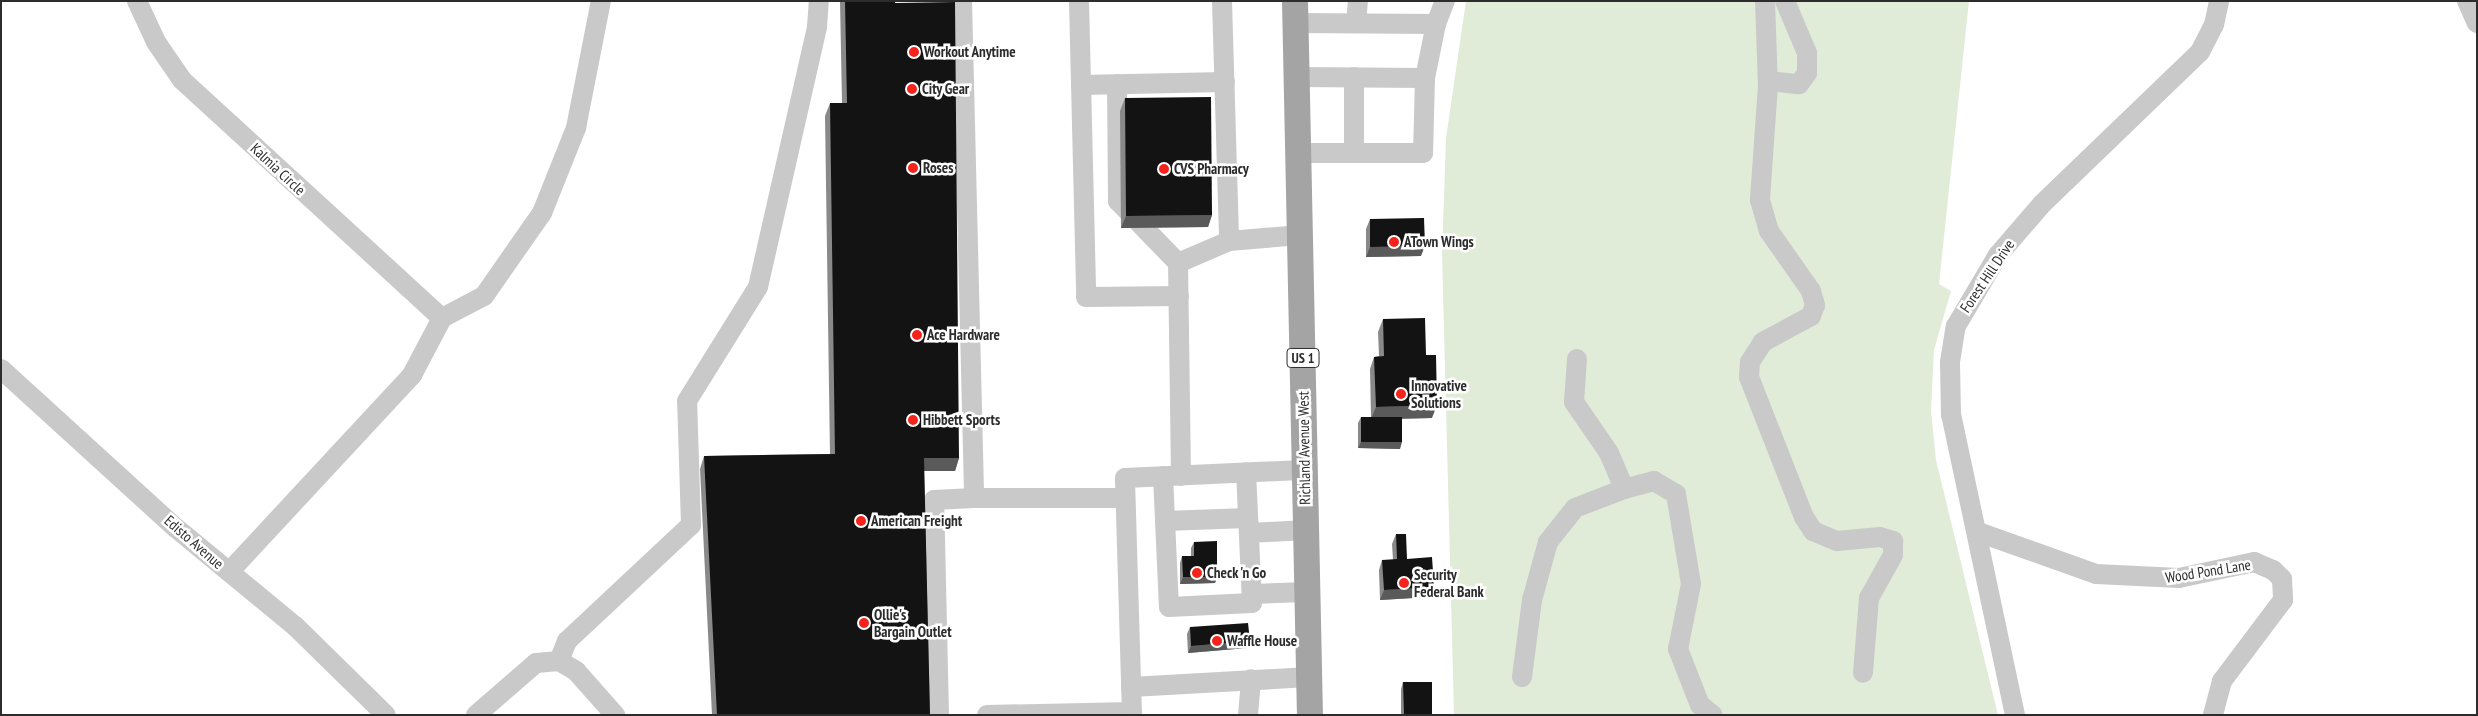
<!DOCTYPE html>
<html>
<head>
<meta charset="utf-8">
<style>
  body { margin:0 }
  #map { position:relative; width:2478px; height:716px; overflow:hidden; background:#fff; font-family:"PT Sans Narrow",sans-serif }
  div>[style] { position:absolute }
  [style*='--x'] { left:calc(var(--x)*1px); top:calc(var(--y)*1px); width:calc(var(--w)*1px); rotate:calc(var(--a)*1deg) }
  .green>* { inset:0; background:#e0ecd8 }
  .minor>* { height:20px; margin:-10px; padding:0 10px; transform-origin:10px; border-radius:10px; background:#c9c9c9 }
  .major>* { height:26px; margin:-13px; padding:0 13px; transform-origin:13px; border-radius:13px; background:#a4a4a4 }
  .wall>* { inset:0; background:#898989 }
  .shaded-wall>* { inset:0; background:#5a5a5a }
  .building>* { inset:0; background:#131313 }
  .dots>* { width:14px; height:14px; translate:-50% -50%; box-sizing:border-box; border:2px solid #fff; border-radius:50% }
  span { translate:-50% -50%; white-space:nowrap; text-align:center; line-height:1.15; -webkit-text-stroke:5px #fff; paint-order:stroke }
  .shield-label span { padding:1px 4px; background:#fff; border:1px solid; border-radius:4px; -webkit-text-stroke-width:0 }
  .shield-label { font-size:14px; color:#2c2c2c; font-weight:700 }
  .poi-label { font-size:15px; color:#2c2c2c; font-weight:700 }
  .left { translate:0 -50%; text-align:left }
  .street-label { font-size:15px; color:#2c2c2c }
  .frame { position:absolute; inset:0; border:2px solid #2c2c2c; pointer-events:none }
</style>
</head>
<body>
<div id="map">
  <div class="green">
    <i style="clip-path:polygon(1466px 1px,1969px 1px,1939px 284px,1951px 291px,1934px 350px,1931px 411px,1936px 460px,1998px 715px,1454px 715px,1442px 254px,1446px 138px)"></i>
  </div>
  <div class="minor">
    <i style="--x:137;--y:1;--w:45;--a:65.1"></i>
    <i style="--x:156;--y:42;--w:46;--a:55.6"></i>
    <i style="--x:182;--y:80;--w:352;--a:42.5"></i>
    <i style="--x:442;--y:318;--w:47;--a:-27.6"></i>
    <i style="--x:484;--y:296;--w:101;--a:-55.1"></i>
    <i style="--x:542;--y:213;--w:92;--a:-68.2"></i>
    <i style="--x:576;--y:128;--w:129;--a:-78.9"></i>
    <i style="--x:962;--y:1;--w:497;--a:88.6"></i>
    <i style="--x:974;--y:498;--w:151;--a:0"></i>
    <i style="--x:1079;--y:1;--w:296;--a:88.6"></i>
    <i style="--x:1086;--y:297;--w:93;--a:-0.6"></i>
    <i style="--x:1222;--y:1;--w:240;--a:88.3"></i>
    <i style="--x:1229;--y:241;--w:72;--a:-4.8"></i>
    <i style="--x:1765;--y:1;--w:84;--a:88"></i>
    <i style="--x:1768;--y:85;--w:115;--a:94"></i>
    <i style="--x:1760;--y:200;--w:32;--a:74"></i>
    <i style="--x:1769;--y:231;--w:73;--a:55"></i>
    <i style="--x:1811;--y:291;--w:15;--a:74"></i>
    <i style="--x:1815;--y:305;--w:12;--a:110"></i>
    <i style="--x:1811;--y:316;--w:55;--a:151.6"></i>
    <i style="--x:1763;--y:342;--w:24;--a:123"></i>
    <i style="--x:1750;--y:362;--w:15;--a:94"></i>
    <i style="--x:1749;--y:377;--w:150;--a:68.6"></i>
    <i style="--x:1804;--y:517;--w:17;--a:57"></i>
    <i style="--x:1813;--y:531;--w:26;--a:23"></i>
    <i style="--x:1837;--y:541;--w:43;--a:-5.3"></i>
    <i style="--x:1880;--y:537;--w:14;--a:17"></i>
    <i style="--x:1893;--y:541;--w:14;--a:90"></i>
    <i style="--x:1893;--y:555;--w:49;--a:119.2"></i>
    <i style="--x:1869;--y:598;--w:75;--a:94.6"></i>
    <i style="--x:2467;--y:1;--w:24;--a:66"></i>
    <i style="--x:1295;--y:23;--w:141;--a:0.4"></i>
    <i style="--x:1356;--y:23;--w:22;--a:-85"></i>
    <i style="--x:1297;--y:77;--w:128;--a:0.4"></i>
    <i style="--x:1425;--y:78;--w:75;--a:91.5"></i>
    <i style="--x:1423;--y:153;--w:124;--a:180"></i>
    <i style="--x:1354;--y:77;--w:76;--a:90"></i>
    <i style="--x:1425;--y:78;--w:55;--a:-78.5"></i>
    <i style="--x:1436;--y:24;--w:25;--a:-69"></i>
    <i style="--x:1768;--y:81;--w:31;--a:6"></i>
    <i style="--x:1799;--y:84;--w:14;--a:-54"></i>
    <i style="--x:1807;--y:73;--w:20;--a:-90"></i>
    <i style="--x:1807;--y:53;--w:56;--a:-112.9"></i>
    <i style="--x:1117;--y:84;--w:117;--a:89.5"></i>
    <i style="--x:1118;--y:201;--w:86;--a:45.9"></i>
    <i style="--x:1081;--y:85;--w:144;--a:-1.2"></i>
    <i style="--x:1577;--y:359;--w:43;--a:94"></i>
    <i style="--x:1574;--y:402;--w:62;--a:55.5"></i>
    <i style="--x:1609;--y:453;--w:39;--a:67"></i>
    <i style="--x:1624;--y:489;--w:31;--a:-15"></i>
    <i style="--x:1654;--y:481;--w:26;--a:31"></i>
    <i style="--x:1676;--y:494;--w:91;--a:80.5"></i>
    <i style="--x:1691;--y:584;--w:66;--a:101.3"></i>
    <i style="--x:1678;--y:649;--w:60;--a:68.6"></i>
    <i style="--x:1700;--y:705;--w:16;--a:38"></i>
    <i style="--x:1;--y:369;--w:236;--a:42.3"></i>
    <i style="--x:176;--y:528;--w:154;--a:39.5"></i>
    <i style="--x:295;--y:626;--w:127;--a:44.4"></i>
    <i style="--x:1163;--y:476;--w:131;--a:87.4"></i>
    <i style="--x:1169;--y:607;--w:83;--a:-2.8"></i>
    <i style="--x:1252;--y:603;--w:131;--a:-92.6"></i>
    <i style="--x:1181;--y:476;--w:213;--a:-90.8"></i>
    <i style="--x:1178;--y:263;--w:56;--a:-23.3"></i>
    <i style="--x:1165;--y:521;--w:83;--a:-2.1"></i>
    <i style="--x:1978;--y:532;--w:125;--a:19.6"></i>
    <i style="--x:2096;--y:574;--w:83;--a:2.8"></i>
    <i style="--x:2179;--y:578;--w:77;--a:-12"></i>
    <i style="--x:2254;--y:562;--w:21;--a:23"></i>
    <i style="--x:2273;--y:570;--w:13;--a:45"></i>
    <i style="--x:2282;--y:579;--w:21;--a:87"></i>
    <i style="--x:2283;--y:600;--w:101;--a:127"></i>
    <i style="--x:2222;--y:681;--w:35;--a:105"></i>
    <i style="--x:1249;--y:533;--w:57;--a:-3"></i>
    <i style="--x:229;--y:572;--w:269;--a:-47.1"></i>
    <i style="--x:412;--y:375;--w:64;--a:-62.2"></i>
    <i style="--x:1252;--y:594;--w:55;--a:-2.1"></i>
    <i style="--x:559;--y:661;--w:22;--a:-68"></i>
    <i style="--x:567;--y:641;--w:170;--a:-43.1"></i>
    <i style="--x:691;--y:525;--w:124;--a:-91.8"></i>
    <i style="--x:687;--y:401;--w:134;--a:-58.1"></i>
    <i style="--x:758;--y:287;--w:267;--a:-77.2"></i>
    <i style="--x:817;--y:27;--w:26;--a:-86"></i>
    <i style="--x:1522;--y:677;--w:78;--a:-82.6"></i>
    <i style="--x:1532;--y:600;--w:60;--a:-74.6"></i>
    <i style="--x:1548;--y:542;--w:43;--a:-51.5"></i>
    <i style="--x:1575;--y:508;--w:53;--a:-21.2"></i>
    <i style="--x:1131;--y:687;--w:178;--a:-3.2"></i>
    <i style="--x:476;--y:715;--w:79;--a:-40.9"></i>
    <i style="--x:536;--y:663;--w:23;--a:-5"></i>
    <i style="--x:559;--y:661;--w:20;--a:30"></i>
    <i style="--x:576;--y:671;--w:59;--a:48.4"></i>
    <i style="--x:939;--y:715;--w:215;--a:-91.3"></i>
    <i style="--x:934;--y:500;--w:40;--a:-2.9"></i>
    <i style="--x:987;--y:715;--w:145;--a:-1.2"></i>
    <i style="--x:1132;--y:715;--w:237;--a:-91.7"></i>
    <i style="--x:1125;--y:478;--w:179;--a:-2.6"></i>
    <i style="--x:1248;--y:715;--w:36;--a:-85"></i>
    <i style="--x:2015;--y:715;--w:307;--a:-102"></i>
    <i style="--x:1951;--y:415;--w:53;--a:-91.1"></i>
    <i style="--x:1950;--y:362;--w:36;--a:-81"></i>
    <i style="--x:1956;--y:326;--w:82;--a:-59.4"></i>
    <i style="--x:1998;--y:255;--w:67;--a:-49.2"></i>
    <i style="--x:2042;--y:204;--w:219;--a:-43.9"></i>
    <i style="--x:2200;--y:52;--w:30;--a:-63"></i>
    <i style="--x:2214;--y:25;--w:25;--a:-78"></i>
  </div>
  <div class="major">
    <i style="--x:1295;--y:1;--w:714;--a:88.8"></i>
  </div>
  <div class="wall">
    <i style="clip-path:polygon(840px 1px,895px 1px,959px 458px,955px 471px,924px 471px,930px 715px,712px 715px,700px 469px,704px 456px,830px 454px,825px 116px,830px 103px,842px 103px)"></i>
    <i style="clip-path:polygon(1125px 98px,1212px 215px,1208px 227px,1121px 228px,1120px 111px)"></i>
    <i style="clip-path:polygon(1370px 219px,1421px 256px,1366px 257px,1366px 229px)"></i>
    <i style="clip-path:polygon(1383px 319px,1426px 355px,1432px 418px,1402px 419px,1400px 449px,1358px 448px,1358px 423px,1361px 417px,1371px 417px,1370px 369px,1374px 357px,1379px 356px,1378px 332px)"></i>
    <i style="clip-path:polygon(1396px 534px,1407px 559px,1430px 597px,1380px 600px,1379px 570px,1382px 560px,1393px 560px,1392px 544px)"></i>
    <i style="clip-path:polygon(1194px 542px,1217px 577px,1215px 583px,1180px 584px,1180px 563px,1182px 556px,1191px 556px,1191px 548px)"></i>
    <i style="clip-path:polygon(1190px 627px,1247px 648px,1188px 653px,1187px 634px)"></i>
    <i style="clip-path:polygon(1403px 682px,1432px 715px,1401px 715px,1401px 689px)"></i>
  </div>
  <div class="shaded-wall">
    <i style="clip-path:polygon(1212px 215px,1208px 227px,1121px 228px,1126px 216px)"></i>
    <i style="clip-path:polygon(1425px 246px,1421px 256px,1366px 257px,1370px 247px)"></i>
    <i style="clip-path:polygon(1437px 405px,1432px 418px,1371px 419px,1376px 407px)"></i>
    <i style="clip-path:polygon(1361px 442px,1402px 442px,1400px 449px,1358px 448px)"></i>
    <i style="clip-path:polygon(924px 458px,959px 458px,955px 471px,919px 471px)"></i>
    <i style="clip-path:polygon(1183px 577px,1217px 577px,1215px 583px,1180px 584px)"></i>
    <i style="clip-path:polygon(1434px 587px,1430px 597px,1380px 600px,1384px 590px)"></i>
    <i style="clip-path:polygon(1250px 641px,1247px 648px,1188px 653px,1191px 646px)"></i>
  </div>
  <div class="building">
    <i style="clip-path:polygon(845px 1px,895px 1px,895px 3px,955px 2px,959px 458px,924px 458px,930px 715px,717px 715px,704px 456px,835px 454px,830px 103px,847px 103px)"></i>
    <i style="clip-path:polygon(1211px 97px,1212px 215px,1126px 216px,1125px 98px)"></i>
    <i style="clip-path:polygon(1424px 218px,1425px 246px,1370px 247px,1370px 219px)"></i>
    <i style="clip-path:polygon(1425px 318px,1426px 355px,1436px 355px,1437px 405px,1376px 407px,1374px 357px,1384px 356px,1383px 319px)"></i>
    <i style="clip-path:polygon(1361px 417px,1402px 417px,1402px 442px,1361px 442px)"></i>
    <i style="clip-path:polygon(1396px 534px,1406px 534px,1407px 559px,1432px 557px,1434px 587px,1384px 590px,1382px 560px,1397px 559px)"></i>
    <i style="clip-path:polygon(1217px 541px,1217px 577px,1183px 577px,1182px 556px,1194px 556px,1194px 542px)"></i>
    <i style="clip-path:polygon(1248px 623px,1250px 641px,1191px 646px,1190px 627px)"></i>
    <i style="clip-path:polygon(1403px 682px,1432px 682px,1432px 715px,1404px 715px)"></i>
  </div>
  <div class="dots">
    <i style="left:914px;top:52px;background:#f5231c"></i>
    <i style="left:912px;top:89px;background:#f5231c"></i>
    <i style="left:913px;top:168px;background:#f5231c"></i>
    <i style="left:1164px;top:169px;background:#f5231c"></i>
    <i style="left:1394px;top:242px;background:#f5231c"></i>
    <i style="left:917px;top:335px;background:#f5231c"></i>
    <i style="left:1401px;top:394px;background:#f5231c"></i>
    <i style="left:913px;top:420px;background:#f5231c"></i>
    <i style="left:861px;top:521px;background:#f5231c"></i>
    <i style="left:1197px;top:573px;background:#f5231c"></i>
    <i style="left:1404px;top:583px;background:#f5231c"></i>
    <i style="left:864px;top:623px;background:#f5231c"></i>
    <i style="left:1217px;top:641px;background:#f5231c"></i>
  </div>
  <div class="shield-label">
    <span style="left:1303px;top:358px">US 1</span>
  </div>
  <div class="poi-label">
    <span class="left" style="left:924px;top:52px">Workout Anytime</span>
    <span class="left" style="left:922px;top:89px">City Gear</span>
    <span class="left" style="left:923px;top:168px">Roses</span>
    <span class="left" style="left:1174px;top:169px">CVS Pharmacy</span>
    <span class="left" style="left:1404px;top:242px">ATown Wings</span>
    <span class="left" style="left:927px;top:335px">Ace Hardware</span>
    <span class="left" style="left:1411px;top:394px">Innovative<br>Solutions</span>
    <span class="left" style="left:923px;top:420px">Hibbett Sports</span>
    <span class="left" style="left:871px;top:521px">American Freight</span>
    <span class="left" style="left:1207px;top:573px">Check 'n Go</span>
    <span class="left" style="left:1414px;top:583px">Security<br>Federal Bank</span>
    <span class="left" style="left:874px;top:623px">Ollie's<br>Bargain Outlet</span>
    <span class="left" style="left:1227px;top:641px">Waffle House</span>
  </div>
  <div class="street-label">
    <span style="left:278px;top:169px;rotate:43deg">Kalmia Circle</span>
    <span style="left:1987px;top:276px;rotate:-56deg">Forest Hill Drive</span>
    <span style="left:1304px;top:448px;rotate:-91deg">Richland Avenue West</span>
    <span style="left:194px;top:542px;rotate:41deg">Edisto Avenue</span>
    <span style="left:2208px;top:571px;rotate:-9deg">Wood Pond Lane</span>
  </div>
  <div class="frame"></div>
</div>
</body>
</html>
